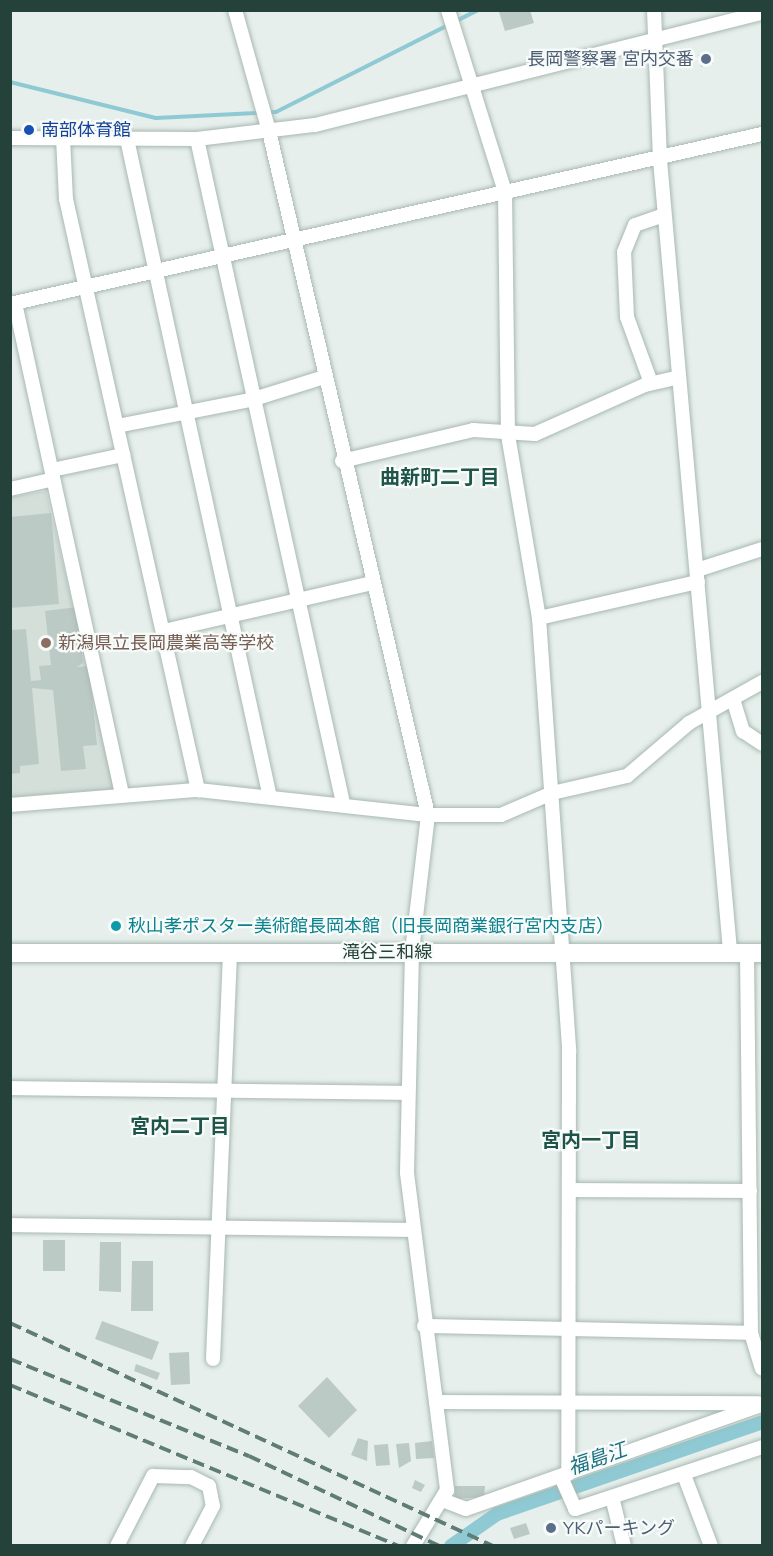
<!DOCTYPE html>
<html>
<head>
<meta charset="utf-8">
<style>
  body { margin:0 }
  #map { position:relative; width:773px; height:1556px; overflow:hidden; background:#e6efeb; font-family:Mulish,"Noto Sans JP",sans-serif }
  div>[style] { position:absolute }
  [style*='--x'] { left:calc(var(--x)*1px); top:calc(var(--y)*1px); width:calc(var(--w)*1px); rotate:calc(var(--a)*1deg) }
  .built>* { inset:0; background:#d4dfda }
  .stream>* { height:4px; margin:-2px; padding:0 2px; transform-origin:2px; border-radius:2px; background:#8ec9d4 }
  .canal>* { height:14px; margin:-7px; padding:0 7px; transform-origin:7px; border-radius:7px; background:#8ec9d4 }
  .building>* { inset:0; background:#bbcac4 }
  .roads { filter:drop-shadow(0 0 2px #a8b8b2) drop-shadow(0 0 2px #a8b8b2) }
  .minor>* { height:14px; margin:-7px; padding:0 7px; transform-origin:7px; border-radius:7px; background:#fff }
  .secondary>* { height:18px; margin:-9px; padding:0 9px; transform-origin:9px; border-radius:9px; background:#fff }
  .rail>* { height:4px; margin-top:-2px; transform-origin:0; background:repeating-linear-gradient(90deg,#5f7d75 0 12px,transparent 0 18px) }
  .dots>* { width:16px; height:16px; translate:-50% -50%; box-sizing:border-box; border:3px solid #f7fbf9; border-radius:50% }
  span { translate:-50% -50%; white-space:nowrap; text-align:center; line-height:1.15; -webkit-text-stroke:4.5px #f7fbf9; paint-order:stroke }
  .service-label { font-size:18px; color:#4e5e75 }
  .right { translate:-100% -50%; text-align:right }
  .left { translate:0 -50%; text-align:left }
  .transit-label { font-size:18px; color:#164399 }
  .education-label { font-size:18px; color:#785e54 }
  .culture-label { font-size:18px; color:#0d838f }
  .street-label { font-size:18px; color:#24423a }
  .neighbourhood-label { font-size:20px; color:#1f5548; font-weight:700 }
  .water-label { font-size:20px; color:#1c6f80; font-style:italic }
  .frame { position:absolute; inset:0; border:12px solid #24423a; pointer-events:none }
</style>
</head>
<body>
<div id="map">
  <div class="built">
    <i style="clip-path:polygon(46px 491px,115px 789px,11px 797px,11px 497px)"></i>
  </div>
  <div class="stream">
    <i style="--x:10;--y:82;--w:150;--a:13.9"></i>
    <i style="--x:156;--y:118;--w:120;--a:-2.9"></i>
    <i style="--x:276;--y:112;--w:226;--a:-26.8"></i>
  </div>
  <div class="canal">
    <i style="--x:451;--y:1546;--w:56;--a:-34.8"></i>
    <i style="--x:497;--y:1514;--w:281;--a:-19.1"></i>
  </div>
  <div class="building">
    <i style="clip-path:polygon(504px 10px,530px 10px,534px 23px,505px 31px,499px 12px)"></i>
    <i style="clip-path:polygon(711px 52px,713px 64px,701px 67px,698px 55px)"></i>
    <i style="clip-path:polygon(51px 513px,59px 604px,10px 608px,10px 517px)"></i>
    <i style="clip-path:polygon(77px 607px,83px 663px,77px 667px,89px 666px,97px 745px,83px 746px,86px 769px,61px 771px,53px 690px,32px 688px,39px 764px,20px 766px,20px 773px,10px 774px,10px 630px,26px 629px,31px 681px,41px 680px,39px 666px,51px 665px,45px 611px)"></i>
    <i style="clip-path:polygon(43px 1240px,65px 1240px,65px 1271px,43px 1271px)"></i>
    <i style="clip-path:polygon(100px 1242px,121px 1242px,121px 1292px,99px 1291px)"></i>
    <i style="clip-path:polygon(132px 1261px,153px 1261px,153px 1311px,131px 1311px)"></i>
    <i style="clip-path:polygon(102px 1321px,159px 1342px,152px 1360px,95px 1339px)"></i>
    <i style="clip-path:polygon(189px 1352px,190px 1384px,171px 1385px,169px 1353px)"></i>
    <i style="clip-path:polygon(136px 1364px,160px 1373px,157px 1380px,134px 1371px)"></i>
    <i style="clip-path:polygon(327px 1377px,357px 1410px,329px 1438px,298px 1406px)"></i>
    <i style="clip-path:polygon(358px 1438px,368px 1441px,367px 1461px,351px 1455px)"></i>
    <i style="clip-path:polygon(432px 1441px,434px 1458px,416px 1459px,415px 1443px)"></i>
    <i style="clip-path:polygon(409px 1443px,411px 1461px,399px 1468px,396px 1444px)"></i>
    <i style="clip-path:polygon(388px 1444px,390px 1465px,376px 1466px,374px 1445px)"></i>
    <i style="clip-path:polygon(415px 1480px,425px 1485px,421px 1492px,412px 1488px)"></i>
    <i style="clip-path:polygon(455px 1486px,485px 1486px,484px 1497px,455px 1499px)"></i>
    <i style="clip-path:polygon(526px 1523px,530px 1534px,514px 1539px,510px 1528px)"></i>
  </div>
  <div class="roads">
    <div class="minor">
      <i style="--x:235;--y:10;--w:126;--a:74.3"></i>
      <i style="--x:269;--y:131;--w:702;--a:76.91"></i>
      <i style="--x:428;--y:815;--w:138;--a:96.7"></i>
      <i style="--x:412;--y:952;--w:221;--a:91.3"></i>
      <i style="--x:407;--y:1173;--w:320;--a:82.8"></i>
      <i style="--x:447;--y:1490;--w:66;--a:121.3"></i>
      <i style="--x:448;--y:10;--w:191;--a:72.6"></i>
      <i style="--x:505;--y:192;--w:243;--a:89.3"></i>
      <i style="--x:508;--y:435;--w:186;--a:80.4"></i>
      <i style="--x:539;--y:618;--w:434;--a:86"></i>
      <i style="--x:569;--y:1051;--w:423;--a:90.1"></i>
      <i style="--x:654;--y:10;--w:150;--a:87.7"></i>
      <i style="--x:660;--y:160;--w:794;--a:84.94"></i>
      <i style="--x:10;--y:138;--w:187;--a:0.3"></i>
      <i style="--x:197;--y:139;--w:119;--a:-6.8"></i>
      <i style="--x:315;--y:125;--w:461;--a:-14.1"></i>
      <i style="--x:63;--y:138;--w:61;--a:87.2"></i>
      <i style="--x:66;--y:199;--w:606;--a:77.41"></i>
      <i style="--x:127;--y:139;--w:669;--a:77.75"></i>
      <i style="--x:197;--y:139;--w:680;--a:77.6"></i>
      <i style="--x:15;--y:303;--w:503;--a:77.71"></i>
      <i style="--x:10;--y:304;--w:771;--a:-12.74"></i>
      <i style="--x:651;--y:383;--w:70;--a:-110"></i>
      <i style="--x:627;--y:317;--w:65;--a:-92.6"></i>
      <i style="--x:624;--y:252;--w:29;--a:-68"></i>
      <i style="--x:635;--y:225;--w:31;--a:-19"></i>
      <i style="--x:117;--y:426;--w:140;--a:-11.1"></i>
      <i style="--x:254;--y:399;--w:73;--a:-17.4"></i>
      <i style="--x:342;--y:461;--w:135;--a:-13.3"></i>
      <i style="--x:473;--y:430;--w:62;--a:3.7"></i>
      <i style="--x:535;--y:434;--w:120;--a:-24"></i>
      <i style="--x:645;--y:385;--w:35;--a:-13"></i>
      <i style="--x:52;--y:470;--w:73;--a:-11.9"></i>
      <i style="--x:10;--y:489;--w:41;--a:-12.7"></i>
      <i style="--x:697;--y:570;--w:68;--a:-17.9"></i>
      <i style="--x:539;--y:618;--w:163;--a:-12.8"></i>
      <i style="--x:164;--y:631;--w:213;--a:-13"></i>
      <i style="--x:733;--y:699;--w:34;--a:73"></i>
      <i style="--x:743;--y:731;--w:23;--a:34"></i>
      <i style="--x:10;--y:805;--w:189;--a:-4.6"></i>
      <i style="--x:198;--y:790;--w:231;--a:6.2"></i>
      <i style="--x:428;--y:815;--w:73;--a:0"></i>
      <i style="--x:501;--y:815;--w:56;--a:-23.3"></i>
      <i style="--x:552;--y:793;--w:77;--a:-12.8"></i>
      <i style="--x:627;--y:776;--w:82;--a:-40.5"></i>
      <i style="--x:689;--y:723;--w:84;--a:-29.3"></i>
      <i style="--x:747;--y:953;--w:380;--a:89.4"></i>
      <i style="--x:751;--y:1333;--w:37;--a:73"></i>
      <i style="--x:10;--y:1088;--w:398;--a:0.7"></i>
      <i style="--x:570;--y:1190;--w:180;--a:0.3"></i>
      <i style="--x:10;--y:1225;--w:401;--a:0.7"></i>
      <i style="--x:424;--y:1326;--w:327;--a:1.2"></i>
      <i style="--x:213;--y:1359;--w:407;--a:-87.6"></i>
      <i style="--x:436;--y:1402;--w:322;--a:0.2"></i>
      <i style="--x:684;--y:1475;--w:76;--a:69.2"></i>
      <i style="--x:561;--y:1477;--w:35;--a:66"></i>
      <i style="--x:575;--y:1509;--w:197;--a:-18.3"></i>
      <i style="--x:612;--y:1497;--w:50;--a:76.2"></i>
      <i style="--x:445;--y:1501;--w:22;--a:21"></i>
      <i style="--x:466;--y:1509;--w:314;--a:-19.4"></i>
      <i style="--x:117;--y:1546;--w:79;--a:-62.8"></i>
      <i style="--x:153;--y:1476;--w:38;--a:2"></i>
      <i style="--x:191;--y:1477;--w:20;--a:27"></i>
      <i style="--x:209;--y:1486;--w:20;--a:79"></i>
      <i style="--x:213;--y:1506;--w:45;--a:117.7"></i>
    </div>
    <div class="secondary">
      <i style="--x:10;--y:953;--w:752;--a:0"></i>
    </div>
  </div>
  <div class="rail">
    <i style="--x:10;--y:1323;--w:532;--a:24.78"></i>
    <i style="--x:10;--y:1359;--w:258;--a:22.1"></i>
    <i style="--x:249;--y:1456;--w:210;--a:25.3"></i>
    <i style="--x:10;--y:1385;--w:420;--a:22.5"></i>
  </div>
  <div class="dots">
    <i style="left:706px;top:59px;background:#5c6f8a"></i>
    <i style="left:29px;top:130px;background:#1a4fb4"></i>
    <i style="left:46px;top:643px;background:#8d6e63"></i>
    <i style="left:116px;top:926px;background:#0f9aa8"></i>
    <i style="left:551px;top:1528px;background:#5c6f8a"></i>
  </div>
  <div class="service-label">
    <span class="right" style="left:694px;top:59px">長岡警察署 宮内交番</span>
    <span class="left" style="left:563px;top:1528px">YKパーキング</span>
  </div>
  <div class="transit-label">
    <span class="left" style="left:41px;top:130px">南部体育館</span>
  </div>
  <div class="education-label">
    <span class="left" style="left:58px;top:643px">新潟県立長岡農業高等学校</span>
  </div>
  <div class="culture-label">
    <span class="left" style="left:128px;top:926px">秋山孝ポスター美術館長岡本館（旧長岡商業銀行宮内支店）</span>
  </div>
  <div class="street-label">
    <span style="left:387px;top:952px">滝谷三和線</span>
  </div>
  <div class="neighbourhood-label">
    <span style="left:440px;top:476px">曲新町二丁目</span>
    <span style="left:180px;top:1125px">宮内二丁目</span>
    <span style="left:591px;top:1139px">宮内一丁目</span>
  </div>
  <div class="water-label">
    <span style="left:597px;top:1458px;rotate:-19deg">福島江</span>
  </div>
  <div class="frame"></div>
</div>
</body>
</html>
